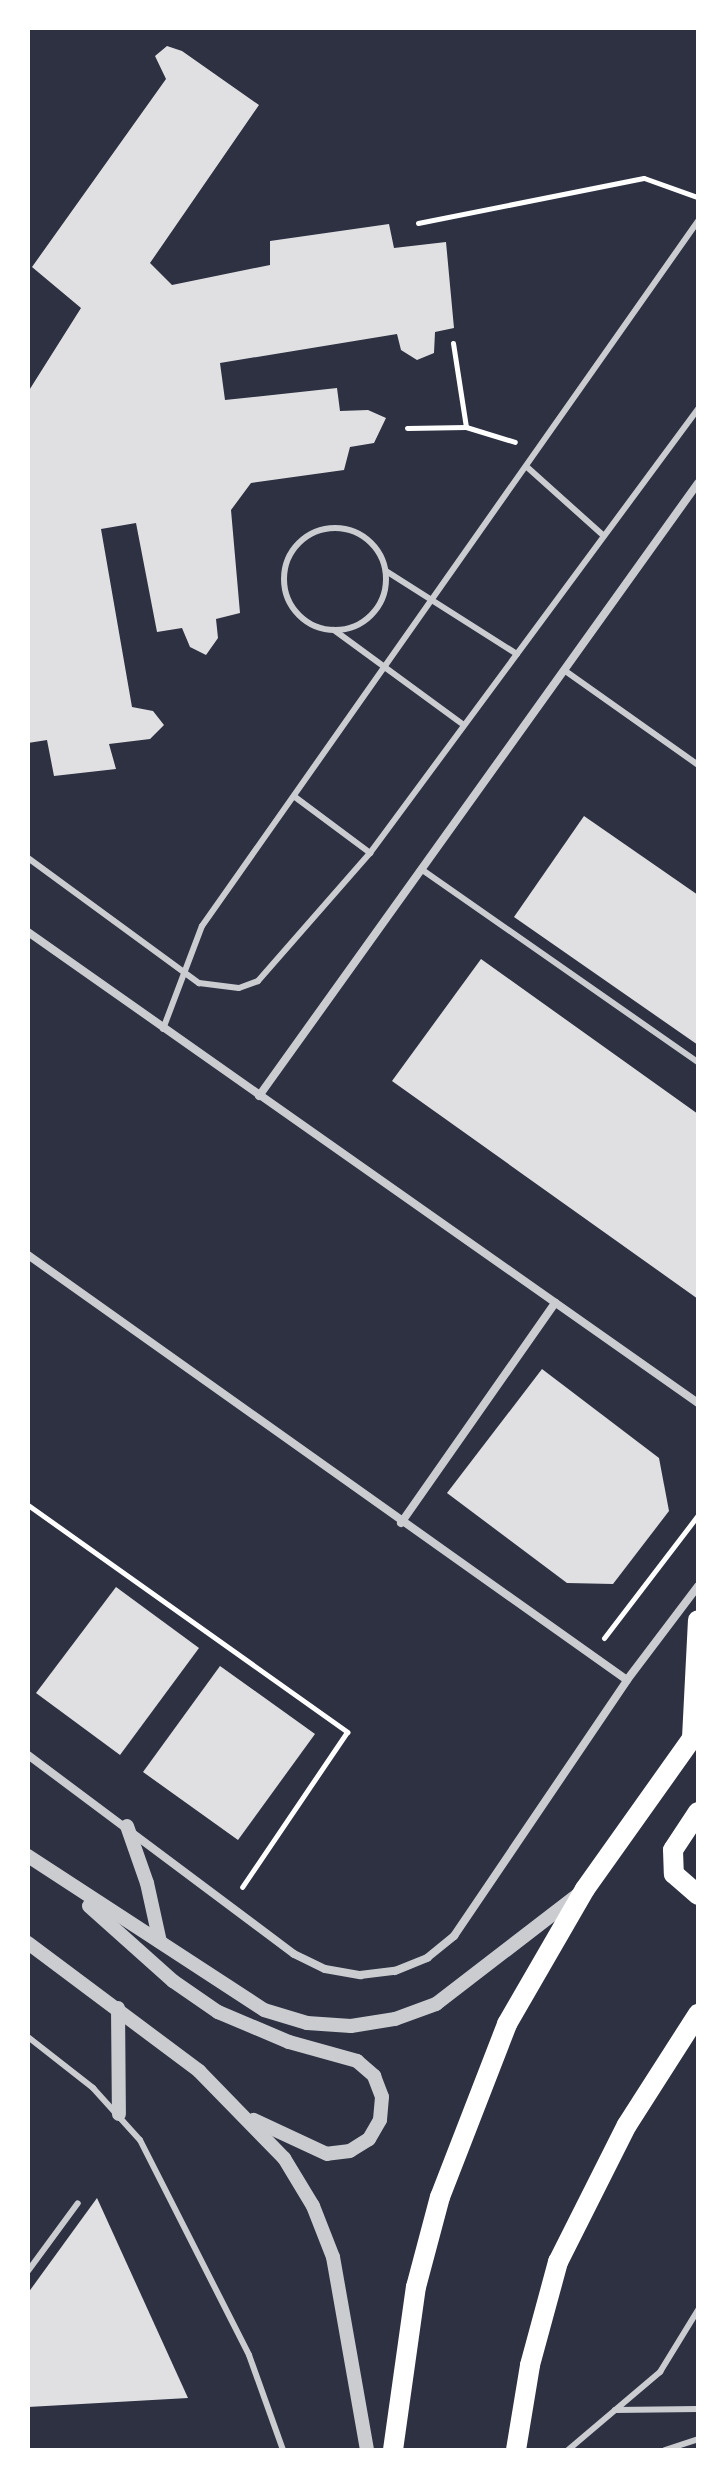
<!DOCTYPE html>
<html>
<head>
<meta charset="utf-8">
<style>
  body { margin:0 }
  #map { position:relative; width:726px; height:2478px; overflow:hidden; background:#2d3142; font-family:Jost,sans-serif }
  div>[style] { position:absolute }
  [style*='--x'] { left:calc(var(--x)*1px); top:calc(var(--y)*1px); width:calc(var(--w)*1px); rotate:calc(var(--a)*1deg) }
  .building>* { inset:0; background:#e0e0e3 }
  .path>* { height:5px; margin:-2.5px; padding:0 2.5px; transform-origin:2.5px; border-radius:2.5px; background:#fff }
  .service>* { height:6px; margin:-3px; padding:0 3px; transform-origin:3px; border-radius:3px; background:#caccd0 }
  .service>.ring { margin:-3px; padding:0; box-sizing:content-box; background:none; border:6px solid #caccd0; border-radius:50% }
  .minor>* { height:8px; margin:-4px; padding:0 4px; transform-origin:4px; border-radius:4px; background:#caccd0 }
  .tertiary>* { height:14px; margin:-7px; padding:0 7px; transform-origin:7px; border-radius:7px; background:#caccd0 }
  .primary>* { height:20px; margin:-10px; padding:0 10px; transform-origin:10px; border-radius:10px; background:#fff }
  span { translate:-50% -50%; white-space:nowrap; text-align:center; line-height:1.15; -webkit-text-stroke:7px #fff; paint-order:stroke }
  .frame { position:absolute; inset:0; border:30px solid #fff; pointer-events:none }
</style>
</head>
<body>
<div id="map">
  <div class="building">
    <i style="clip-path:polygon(167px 46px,182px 51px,259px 105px,150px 263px,172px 285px,270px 265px,270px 241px,389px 224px,394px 248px,446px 242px,454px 328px,435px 332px,434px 353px,417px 360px,401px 350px,397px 334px,220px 363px,225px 400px,337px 388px,340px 411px,368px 410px,386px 418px,374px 443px,350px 447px,344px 470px,251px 483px,231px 510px,240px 613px,216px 619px,218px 638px,206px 655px,190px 647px,182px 628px,157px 632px,136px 523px,101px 529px,132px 707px,153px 711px,164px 725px,150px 739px,109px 744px,116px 769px,54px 776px,47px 740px,28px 743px,28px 392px,81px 308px,32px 267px,166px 79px,155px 56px)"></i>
    <i style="clip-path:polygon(584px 816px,698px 895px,698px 1045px,514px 917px)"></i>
    <i style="clip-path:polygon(481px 959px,698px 1114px,698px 1299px,392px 1081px)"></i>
    <i style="clip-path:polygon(542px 1369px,659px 1458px,669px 1511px,613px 1584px,567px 1583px,447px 1493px)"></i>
    <i style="clip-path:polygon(116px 1587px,199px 1648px,120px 1755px,36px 1693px)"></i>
    <i style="clip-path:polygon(220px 1666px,315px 1734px,238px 1840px,143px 1772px)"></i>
    <i style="clip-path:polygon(97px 2198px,188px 2398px,28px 2407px,28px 2293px)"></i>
  </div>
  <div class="path">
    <i style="--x:418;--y:223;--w:230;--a:-11.3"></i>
    <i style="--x:644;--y:178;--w:56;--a:19.7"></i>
    <i style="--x:453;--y:343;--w:85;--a:81.2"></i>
    <i style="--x:407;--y:428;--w:59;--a:-1"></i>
    <i style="--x:466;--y:427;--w:51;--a:17"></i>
    <i style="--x:28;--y:1505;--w:392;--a:35.4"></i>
    <i style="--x:347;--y:1732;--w:187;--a:124.1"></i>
    <i style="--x:604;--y:1638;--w:155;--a:-52.6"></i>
  </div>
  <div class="service">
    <i style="--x:527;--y:467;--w:103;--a:41.9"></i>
    <i class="ring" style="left:284px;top:528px;width:96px;height:96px"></i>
    <i style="--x:386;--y:571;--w:155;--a:32.4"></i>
    <i style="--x:334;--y:630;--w:161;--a:36.2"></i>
    <i style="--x:564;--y:670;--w:164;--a:35.3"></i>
    <i style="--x:295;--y:797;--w:94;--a:36.7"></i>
    <i style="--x:28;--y:858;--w:212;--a:36.2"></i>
    <i style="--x:199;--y:983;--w:40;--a:7.1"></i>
    <i style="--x:239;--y:988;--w:20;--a:-20"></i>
    <i style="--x:258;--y:981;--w:170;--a:-48.8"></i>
    <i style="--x:370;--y:853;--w:552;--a:-53.55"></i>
    <i style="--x:421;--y:869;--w:338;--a:34.9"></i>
    <i style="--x:163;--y:1029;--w:110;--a:-69.3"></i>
    <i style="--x:202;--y:926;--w:862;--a:-54.87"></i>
    <i style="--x:28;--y:2037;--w:83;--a:38.1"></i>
    <i style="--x:93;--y:2088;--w:70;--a:47.9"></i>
    <i style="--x:140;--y:2140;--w:241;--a:63.1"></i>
    <i style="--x:249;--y:2355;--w:101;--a:70.3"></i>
    <i style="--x:28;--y:2271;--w:84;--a:-53.7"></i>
    <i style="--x:615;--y:2410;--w:83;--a:-0.7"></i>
    <i style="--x:568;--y:2450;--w:121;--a:-40.3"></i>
    <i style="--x:660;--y:2372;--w:73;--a:-58.5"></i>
    <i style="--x:665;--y:2450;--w:35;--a:-18"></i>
  </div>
  <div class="minor">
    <i style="--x:28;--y:932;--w:819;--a:35.11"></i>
    <i style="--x:259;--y:1096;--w:754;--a:-54.39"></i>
    <i style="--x:28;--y:1255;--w:734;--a:35.36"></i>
    <i style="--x:401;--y:1523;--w:269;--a:-55"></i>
    <i style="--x:28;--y:1755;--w:332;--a:36.8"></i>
    <i style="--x:294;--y:1954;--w:34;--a:26"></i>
    <i style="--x:325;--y:1969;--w:36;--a:10"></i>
    <i style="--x:360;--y:1975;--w:35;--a:-7"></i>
    <i style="--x:395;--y:1971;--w:35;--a:-22"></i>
    <i style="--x:427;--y:1958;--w:35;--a:-39"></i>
    <i style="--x:454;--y:1936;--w:309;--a:-55.9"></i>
    <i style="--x:627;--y:1680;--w:118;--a:-52.9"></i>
  </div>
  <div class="tertiary">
    <i style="--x:127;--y:1826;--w:60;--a:70.7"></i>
    <i style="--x:147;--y:1883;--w:60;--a:77.6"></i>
    <i style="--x:28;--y:1856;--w:282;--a:33.1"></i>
    <i style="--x:264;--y:2010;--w:45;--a:16.8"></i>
    <i style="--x:307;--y:2023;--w:44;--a:3.9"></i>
    <i style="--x:351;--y:2026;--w:45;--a:-9"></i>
    <i style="--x:395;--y:2019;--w:44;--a:-20.1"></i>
    <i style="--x:436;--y:2004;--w:180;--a:-37.6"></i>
    <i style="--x:89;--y:1906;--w:113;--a:41.8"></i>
    <i style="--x:173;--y:1981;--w:55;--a:34.6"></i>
    <i style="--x:218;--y:2012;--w:77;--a:22.9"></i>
    <i style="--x:289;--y:2042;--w:71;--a:15.6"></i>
    <i style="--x:357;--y:2061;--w:23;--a:41"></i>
    <i style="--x:374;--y:2076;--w:22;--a:69"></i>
    <i style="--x:382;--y:2097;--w:23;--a:95"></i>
    <i style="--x:380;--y:2120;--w:22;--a:120"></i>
    <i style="--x:369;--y:2139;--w:22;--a:148"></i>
    <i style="--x:350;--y:2151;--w:23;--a:173"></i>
    <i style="--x:327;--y:2154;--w:81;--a:-155"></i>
    <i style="--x:28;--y:1943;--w:214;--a:36.8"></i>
    <i style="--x:199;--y:2071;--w:122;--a:45.7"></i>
    <i style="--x:284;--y:2158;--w:56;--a:58.9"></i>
    <i style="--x:313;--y:2206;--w:55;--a:68.6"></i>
    <i style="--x:333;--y:2257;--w:196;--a:80"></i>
    <i style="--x:118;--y:2008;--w:106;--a:89.5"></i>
  </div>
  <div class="primary">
    <i style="--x:692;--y:1738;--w:118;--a:-87.1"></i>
    <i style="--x:698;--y:1812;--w:45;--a:123.3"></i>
    <i style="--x:673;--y:1850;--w:24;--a:88"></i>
    <i style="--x:674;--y:1874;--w:32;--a:41"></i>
    <i style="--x:393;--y:2450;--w:165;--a:-82"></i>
    <i style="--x:416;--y:2287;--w:93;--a:-75.1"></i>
    <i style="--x:440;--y:2197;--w:186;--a:-68.8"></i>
    <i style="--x:507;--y:2024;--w:156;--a:-60"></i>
    <i style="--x:585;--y:1889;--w:195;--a:-54.6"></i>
    <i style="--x:516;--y:2450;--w:86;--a:-80.6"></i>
    <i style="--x:530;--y:2365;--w:107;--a:-74.8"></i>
    <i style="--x:558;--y:2262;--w:153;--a:-63.3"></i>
    <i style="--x:627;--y:2125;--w:132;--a:-57.4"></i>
  </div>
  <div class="frame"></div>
</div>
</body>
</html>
